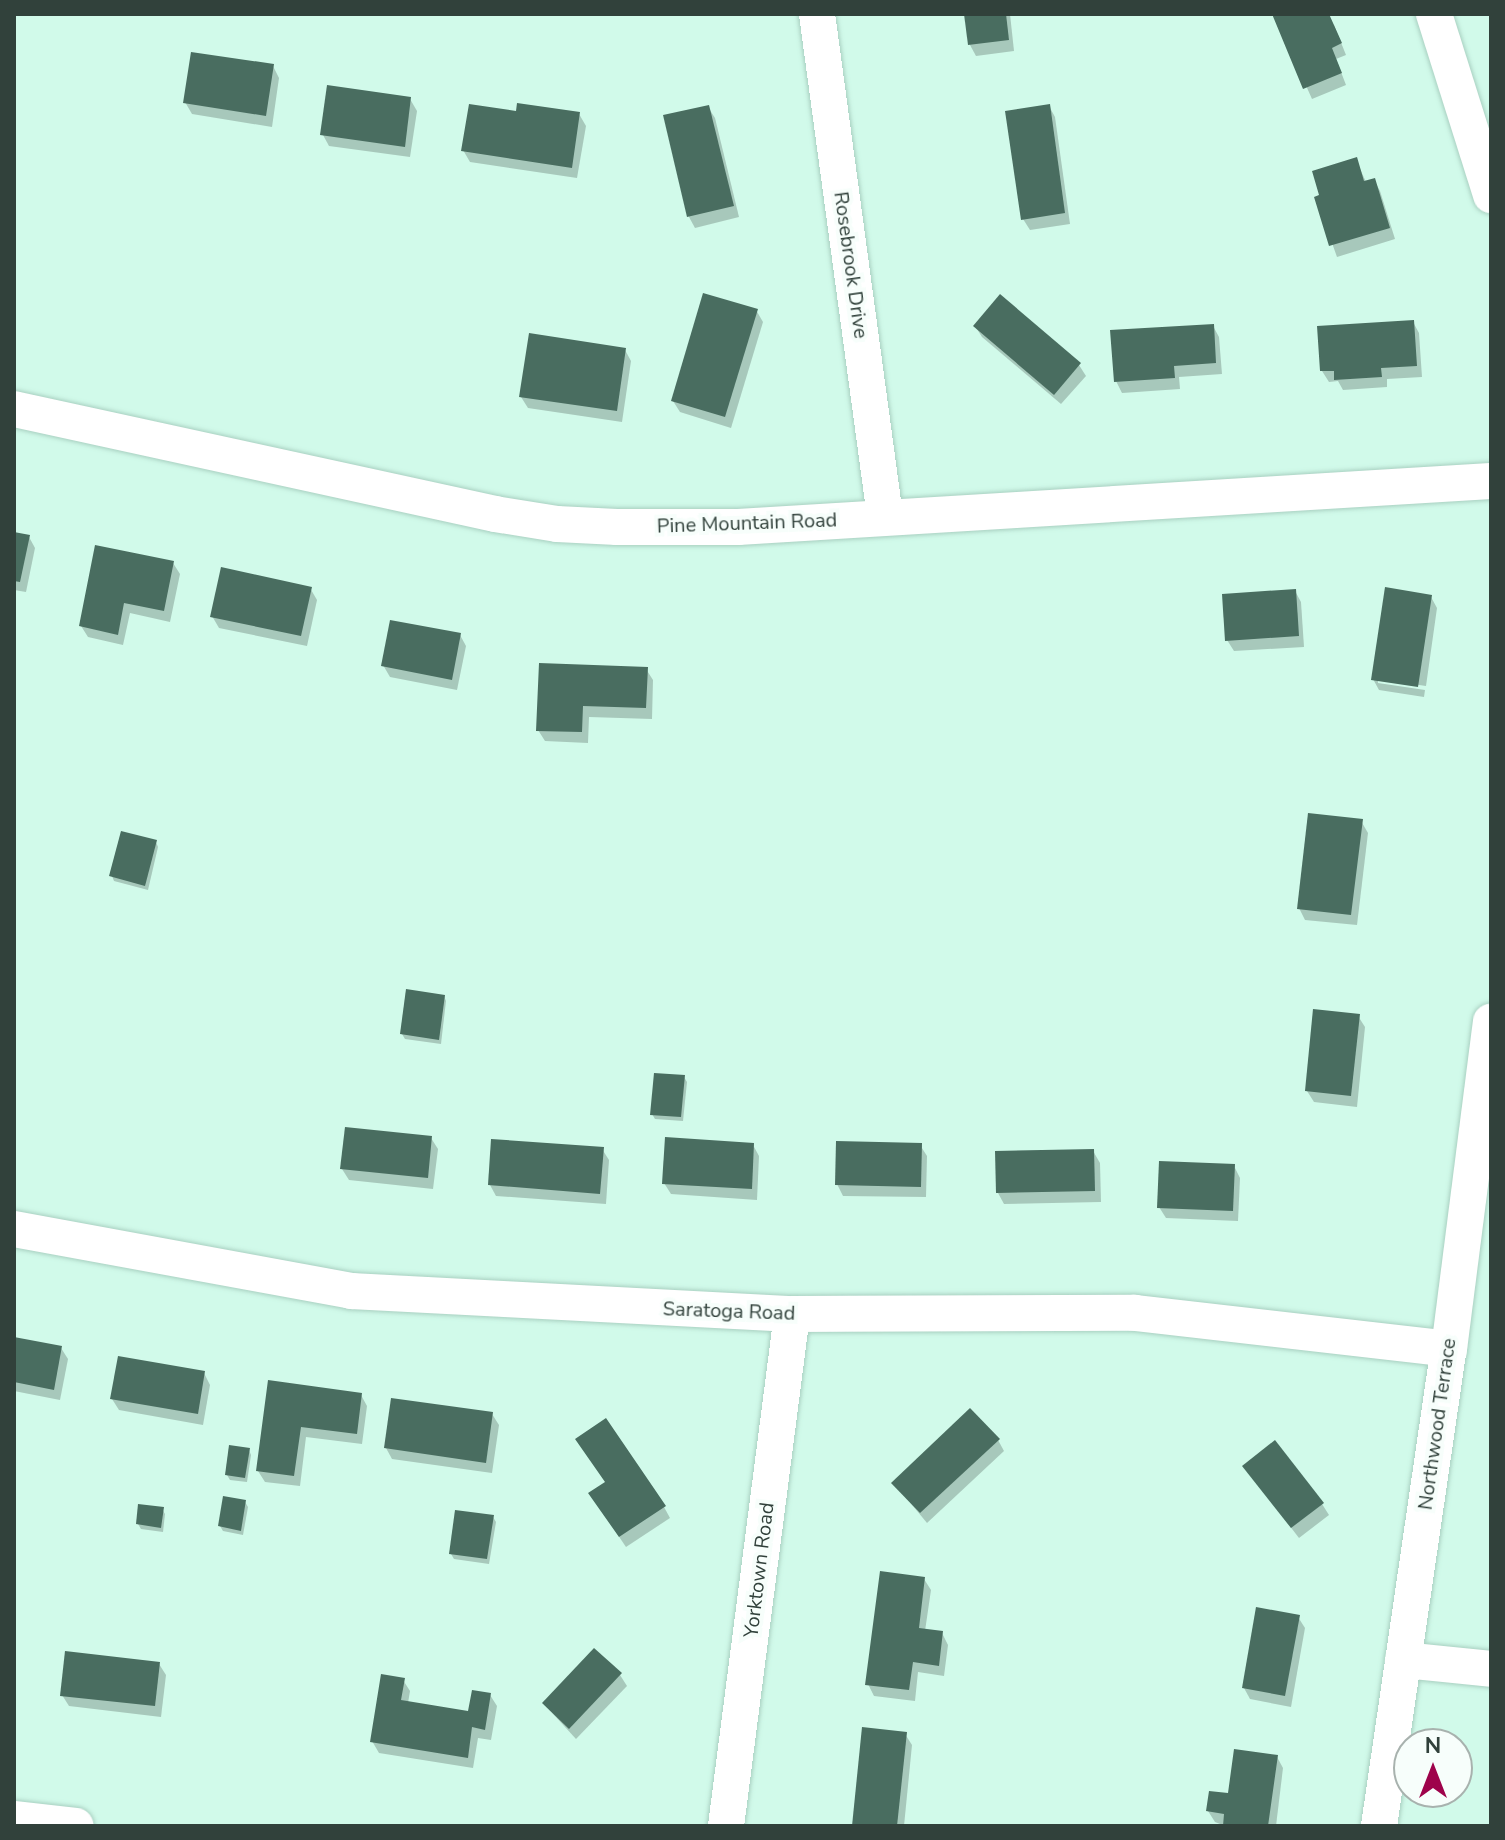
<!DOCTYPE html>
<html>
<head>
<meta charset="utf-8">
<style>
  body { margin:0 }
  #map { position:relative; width:1505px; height:1840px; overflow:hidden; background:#d1faea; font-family:"Nunito Sans",sans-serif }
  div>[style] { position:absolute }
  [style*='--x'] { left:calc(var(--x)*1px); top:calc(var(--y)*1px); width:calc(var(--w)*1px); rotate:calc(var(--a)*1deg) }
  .shadow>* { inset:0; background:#0003 }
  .building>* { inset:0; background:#496d60 }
  .roads { filter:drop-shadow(0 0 2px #a9d0c1) drop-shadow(0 0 2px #a9d0c1) }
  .minor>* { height:36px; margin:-18px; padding:0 18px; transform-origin:18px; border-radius:18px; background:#fff }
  span { translate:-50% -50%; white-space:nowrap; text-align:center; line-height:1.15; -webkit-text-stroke:8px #f7fefb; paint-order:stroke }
  .street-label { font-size:20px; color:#31413b }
  .frame { position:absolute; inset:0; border:16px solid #31413b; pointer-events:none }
  .north { position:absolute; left:1393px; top:1728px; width:80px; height:80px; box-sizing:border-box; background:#f7fefb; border:2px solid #a8b2ae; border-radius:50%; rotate:0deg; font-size:22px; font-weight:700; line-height:32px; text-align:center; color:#31413b }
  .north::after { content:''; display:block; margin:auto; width:28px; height:36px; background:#9e034b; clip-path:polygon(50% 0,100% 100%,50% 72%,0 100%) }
</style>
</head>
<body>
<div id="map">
  <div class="shadow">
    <i style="clip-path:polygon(966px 14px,1010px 14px,1014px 51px,976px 56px,970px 45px)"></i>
    <i style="clip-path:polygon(1274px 14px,1318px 14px,1334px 25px,1346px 55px,1336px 59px,1346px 85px,1312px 99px)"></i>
    <i style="clip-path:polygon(273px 66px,279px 78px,272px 127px,192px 114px,185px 102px)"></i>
    <i style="clip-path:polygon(410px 99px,417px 111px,410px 157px,329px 146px,323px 135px)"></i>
    <i style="clip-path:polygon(1049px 106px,1055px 117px,1070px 224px,1030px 230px,1023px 219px)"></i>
    <i style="clip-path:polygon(708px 107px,715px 118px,739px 217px,695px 228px,689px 217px,665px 117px)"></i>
    <i style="clip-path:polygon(518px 114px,579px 114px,586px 126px,577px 178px,470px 162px,463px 150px)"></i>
    <i style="clip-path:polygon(1356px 160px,1366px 182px,1374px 180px,1380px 191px,1395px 239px,1337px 257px,1316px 198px)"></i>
    <i style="clip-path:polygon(756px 310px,763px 322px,731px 428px,680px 412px,673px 401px)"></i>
    <i style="clip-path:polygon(1413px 322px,1419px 333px,1422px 377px,1387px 379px,1387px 387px,1343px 390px,1338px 381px,1329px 382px,1322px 371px)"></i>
    <i style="clip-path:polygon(975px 326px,1079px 365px,1086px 376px,1061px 404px,982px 337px)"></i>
    <i style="clip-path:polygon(1213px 326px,1219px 337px,1222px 374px,1179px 377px,1180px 389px,1122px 393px,1116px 381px)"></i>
    <i style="clip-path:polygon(625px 350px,631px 361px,622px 422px,528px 408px,521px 397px)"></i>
    <i style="clip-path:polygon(14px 534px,29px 537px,35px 548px,26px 592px,14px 590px)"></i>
    <i style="clip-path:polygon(173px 563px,180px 574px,170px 622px,130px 613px,123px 645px,88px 637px,81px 626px)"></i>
    <i style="clip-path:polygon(310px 588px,317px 600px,307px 646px,219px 628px,212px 616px)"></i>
    <i style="clip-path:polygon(1295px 591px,1301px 602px,1304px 647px,1234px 651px,1227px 640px)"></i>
    <i style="clip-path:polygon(1431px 597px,1437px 608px,1426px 686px,1378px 679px,1378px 683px,1425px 690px,1424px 697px,1379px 690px,1373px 679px)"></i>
    <i style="clip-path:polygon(460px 635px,466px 646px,457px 690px,390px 677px,383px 665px)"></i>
    <i style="clip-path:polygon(646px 669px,653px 680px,652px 719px,589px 717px,588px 743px,545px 741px,538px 730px)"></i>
    <i style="clip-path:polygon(1361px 821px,1368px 833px,1357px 925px,1305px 920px,1299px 908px)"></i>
    <i style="clip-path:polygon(156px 842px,158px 847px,148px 890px,114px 881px,112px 876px)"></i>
    <i style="clip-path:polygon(444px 996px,446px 1001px,441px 1044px,405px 1039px,402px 1034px)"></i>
    <i style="clip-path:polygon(1358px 1016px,1365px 1027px,1357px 1107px,1314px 1102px,1307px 1091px)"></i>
    <i style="clip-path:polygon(684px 1077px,687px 1082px,683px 1121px,655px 1119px,652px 1114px)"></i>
    <i style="clip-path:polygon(431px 1138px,438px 1149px,433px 1189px,349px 1180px,342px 1169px)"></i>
    <i style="clip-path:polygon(753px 1145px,759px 1156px,757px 1200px,671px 1194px,664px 1183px)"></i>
    <i style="clip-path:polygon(920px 1145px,927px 1156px,926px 1197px,843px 1196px,837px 1184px)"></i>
    <i style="clip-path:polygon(602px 1149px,609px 1160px,606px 1204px,496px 1196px,490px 1185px)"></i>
    <i style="clip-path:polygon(1093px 1151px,1100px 1163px,1101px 1202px,1004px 1204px,998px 1193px)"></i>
    <i style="clip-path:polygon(1234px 1166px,1240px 1178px,1238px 1221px,1166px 1218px,1159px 1207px)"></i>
    <i style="clip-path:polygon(14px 1339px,61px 1348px,68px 1359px,60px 1400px,14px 1391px)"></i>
    <i style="clip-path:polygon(204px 1373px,210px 1385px,203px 1425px,119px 1410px,112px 1399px)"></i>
    <i style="clip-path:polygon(270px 1383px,361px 1395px,367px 1406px,362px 1444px,306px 1437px,300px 1486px,265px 1482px,258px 1471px)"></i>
    <i style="clip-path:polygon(492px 1414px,499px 1425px,492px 1473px,392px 1459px,386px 1448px)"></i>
    <i style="clip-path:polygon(998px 1440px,1004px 1451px,927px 1523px,894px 1483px)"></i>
    <i style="clip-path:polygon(249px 1450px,251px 1455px,247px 1482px,230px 1480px,227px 1475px)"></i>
    <i style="clip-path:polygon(1252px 1477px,1322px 1504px,1329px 1515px,1299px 1538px)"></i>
    <i style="clip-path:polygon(245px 1502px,248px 1507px,243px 1535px,223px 1531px,220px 1526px)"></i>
    <i style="clip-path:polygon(597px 1504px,664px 1507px,670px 1518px,626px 1547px)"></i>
    <i style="clip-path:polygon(162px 1509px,165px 1514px,163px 1532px,141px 1529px,138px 1524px)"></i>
    <i style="clip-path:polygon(493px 1517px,496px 1522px,489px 1564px,454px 1559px,451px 1554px)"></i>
    <i style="clip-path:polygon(924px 1579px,931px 1590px,925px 1631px,942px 1633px,948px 1645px,944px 1676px,918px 1672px,915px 1701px,874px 1696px,868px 1684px)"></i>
    <i style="clip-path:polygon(1298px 1617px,1305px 1628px,1291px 1707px,1250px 1699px,1244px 1688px)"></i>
    <i style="clip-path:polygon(159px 1664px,166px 1675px,161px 1717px,69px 1706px,62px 1695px)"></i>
    <i style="clip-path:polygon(620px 1675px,627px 1686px,576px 1739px,544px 1704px)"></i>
    <i style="clip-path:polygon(403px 1680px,410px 1691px,408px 1703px,470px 1713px,490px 1695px,497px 1706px,491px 1740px,478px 1738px,473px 1768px,379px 1753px,372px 1741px)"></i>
    <i style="clip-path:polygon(905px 1734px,912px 1745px,904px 1826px,854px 1826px)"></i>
    <i style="clip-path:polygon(1277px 1757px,1283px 1768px,1276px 1826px,1225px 1826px,1215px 1822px,1208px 1811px)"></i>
  </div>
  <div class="building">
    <i style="clip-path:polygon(964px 14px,1006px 14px,1009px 40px,968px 45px)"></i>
    <i style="clip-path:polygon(1272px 14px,1329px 14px,1342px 43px,1332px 48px,1342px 73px,1303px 89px)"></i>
    <i style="clip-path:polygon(191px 52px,274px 64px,266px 116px,183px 103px)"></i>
    <i style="clip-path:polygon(327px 85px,411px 97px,405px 147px,320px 135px)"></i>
    <i style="clip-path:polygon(517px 103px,580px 112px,572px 168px,461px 151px,469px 104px,516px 111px)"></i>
    <i style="clip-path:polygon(1050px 104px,1065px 213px,1021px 220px,1005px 111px)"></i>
    <i style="clip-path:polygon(709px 105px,734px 206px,687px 217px,663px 115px)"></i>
    <i style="clip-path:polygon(1357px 157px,1364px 181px,1375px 178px,1390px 228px,1329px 246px,1314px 197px,1319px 195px,1312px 171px)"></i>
    <i style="clip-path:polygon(703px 293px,758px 309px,725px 417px,671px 401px)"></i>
    <i style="clip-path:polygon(1000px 294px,1081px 363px,1054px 395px,973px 326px)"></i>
    <i style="clip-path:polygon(1414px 320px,1417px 366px,1381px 368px,1382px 377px,1334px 380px,1334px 371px,1320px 371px,1317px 326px)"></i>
    <i style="clip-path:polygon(1214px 324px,1216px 363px,1174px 366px,1175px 378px,1114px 382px,1110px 330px)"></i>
    <i style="clip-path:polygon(529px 333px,626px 348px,617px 411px,519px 397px)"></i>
    <i style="clip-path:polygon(14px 532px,30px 535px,20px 582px,14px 581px)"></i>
    <i style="clip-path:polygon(95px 545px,174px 561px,164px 611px,124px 603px,118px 635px,79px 626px)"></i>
    <i style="clip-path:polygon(221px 567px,312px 587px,301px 636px,210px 617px)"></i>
    <i style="clip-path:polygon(1385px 587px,1432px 595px,1418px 687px,1371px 680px)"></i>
    <i style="clip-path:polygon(1296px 589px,1299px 636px,1225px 641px,1222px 594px)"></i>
    <i style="clip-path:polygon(390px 620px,461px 633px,452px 680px,381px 666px)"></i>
    <i style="clip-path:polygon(539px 663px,648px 667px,646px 708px,583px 706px,582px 732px,536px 731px)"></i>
    <i style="clip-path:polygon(1308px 813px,1363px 819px,1351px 915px,1297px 909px)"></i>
    <i style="clip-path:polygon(121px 831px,157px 840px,145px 886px,109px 876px)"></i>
    <i style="clip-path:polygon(406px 989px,445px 995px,439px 1040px,400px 1034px)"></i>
    <i style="clip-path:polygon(1313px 1009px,1360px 1014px,1351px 1096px,1305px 1091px)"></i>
    <i style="clip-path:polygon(654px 1073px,685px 1075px,681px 1117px,650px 1115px)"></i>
    <i style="clip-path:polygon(345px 1127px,432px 1136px,428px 1178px,340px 1169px)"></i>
    <i style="clip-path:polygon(665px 1137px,754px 1143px,752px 1189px,662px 1184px)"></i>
    <i style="clip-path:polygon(491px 1139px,604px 1147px,600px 1194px,488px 1185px)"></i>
    <i style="clip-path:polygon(836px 1141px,922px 1143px,921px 1187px,835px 1185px)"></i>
    <i style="clip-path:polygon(1094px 1149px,1095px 1191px,996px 1193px,995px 1151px)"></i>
    <i style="clip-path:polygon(1159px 1161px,1235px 1164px,1233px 1211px,1157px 1208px)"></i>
    <i style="clip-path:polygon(14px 1337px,62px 1346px,54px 1390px,14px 1382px)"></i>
    <i style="clip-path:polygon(118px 1356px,205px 1371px,198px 1414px,110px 1399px)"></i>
    <i style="clip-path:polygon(268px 1380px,362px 1393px,357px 1434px,301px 1427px,294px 1476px,256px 1471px)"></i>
    <i style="clip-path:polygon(391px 1398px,493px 1412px,486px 1463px,384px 1448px)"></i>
    <i style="clip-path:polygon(970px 1408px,1000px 1439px,920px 1513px,891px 1483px)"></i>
    <i style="clip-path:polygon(606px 1418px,666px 1506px,619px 1537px,588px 1493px,605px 1482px,575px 1439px)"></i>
    <i style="clip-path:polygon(1275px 1440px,1324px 1503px,1291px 1528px,1242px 1466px)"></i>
    <i style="clip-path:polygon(229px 1445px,250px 1448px,245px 1478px,225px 1475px)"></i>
    <i style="clip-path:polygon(223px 1496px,246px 1500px,241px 1531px,218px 1526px)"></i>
    <i style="clip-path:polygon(138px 1504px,164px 1507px,161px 1528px,136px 1524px)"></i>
    <i style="clip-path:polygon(455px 1510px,494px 1515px,487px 1559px,449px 1554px)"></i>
    <i style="clip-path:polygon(880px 1571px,925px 1577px,919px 1628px,943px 1631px,939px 1666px,913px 1662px,909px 1690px,865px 1685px)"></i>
    <i style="clip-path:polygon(1256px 1607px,1300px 1615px,1285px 1696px,1242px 1688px)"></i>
    <i style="clip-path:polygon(594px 1648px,622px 1673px,569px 1729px,542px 1703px)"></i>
    <i style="clip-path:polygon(65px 1651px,160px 1662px,155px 1706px,60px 1696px)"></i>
    <i style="clip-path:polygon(381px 1674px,405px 1678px,401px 1700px,468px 1711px,472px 1690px,491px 1693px,485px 1730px,472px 1727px,468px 1758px,370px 1742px)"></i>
    <i style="clip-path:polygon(862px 1727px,907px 1732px,897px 1826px,852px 1826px)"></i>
    <i style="clip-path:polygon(1234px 1749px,1278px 1755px,1268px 1826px,1223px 1826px,1224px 1814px,1206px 1811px,1209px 1791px,1228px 1793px)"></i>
  </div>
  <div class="roads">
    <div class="minor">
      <i style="--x:817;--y:14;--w:507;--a:82.29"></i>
      <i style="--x:1434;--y:14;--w:190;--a:72.5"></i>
      <i style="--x:14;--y:409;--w:492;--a:12.3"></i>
      <i style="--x:495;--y:514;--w:63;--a:9.2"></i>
      <i style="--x:557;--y:524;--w:60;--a:2.9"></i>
      <i style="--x:617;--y:527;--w:121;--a:0"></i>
      <i style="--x:738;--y:527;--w:754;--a:-3.5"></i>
      <i style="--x:14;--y:1229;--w:343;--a:10.4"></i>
      <i style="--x:351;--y:1291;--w:442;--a:3"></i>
      <i style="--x:792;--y:1314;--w:343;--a:-0.2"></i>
      <i style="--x:1135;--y:1313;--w:316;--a:6.5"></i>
      <i style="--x:1403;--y:1660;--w:88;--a:5.8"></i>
      <i style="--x:14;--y:1819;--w:62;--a:6.4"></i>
      <i style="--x:726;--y:1826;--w:516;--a:-82.65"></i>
      <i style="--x:1379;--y:1826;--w:482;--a:-81.7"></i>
      <i style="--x:1449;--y:1349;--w:330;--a:-82.7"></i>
    </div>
  </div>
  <div class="street-label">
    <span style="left:851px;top:265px;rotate:82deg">Rosebrook Drive</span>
    <span style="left:747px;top:523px;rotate:-2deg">Pine Mountain Road</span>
    <span style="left:729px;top:1311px;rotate:2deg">Saratoga Road</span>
    <span style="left:1437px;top:1424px;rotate:-82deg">Northwood Terrace</span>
    <span style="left:759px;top:1570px;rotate:-83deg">Yorktown Road</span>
  </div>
  <div class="frame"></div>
  <div class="north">N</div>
</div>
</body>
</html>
